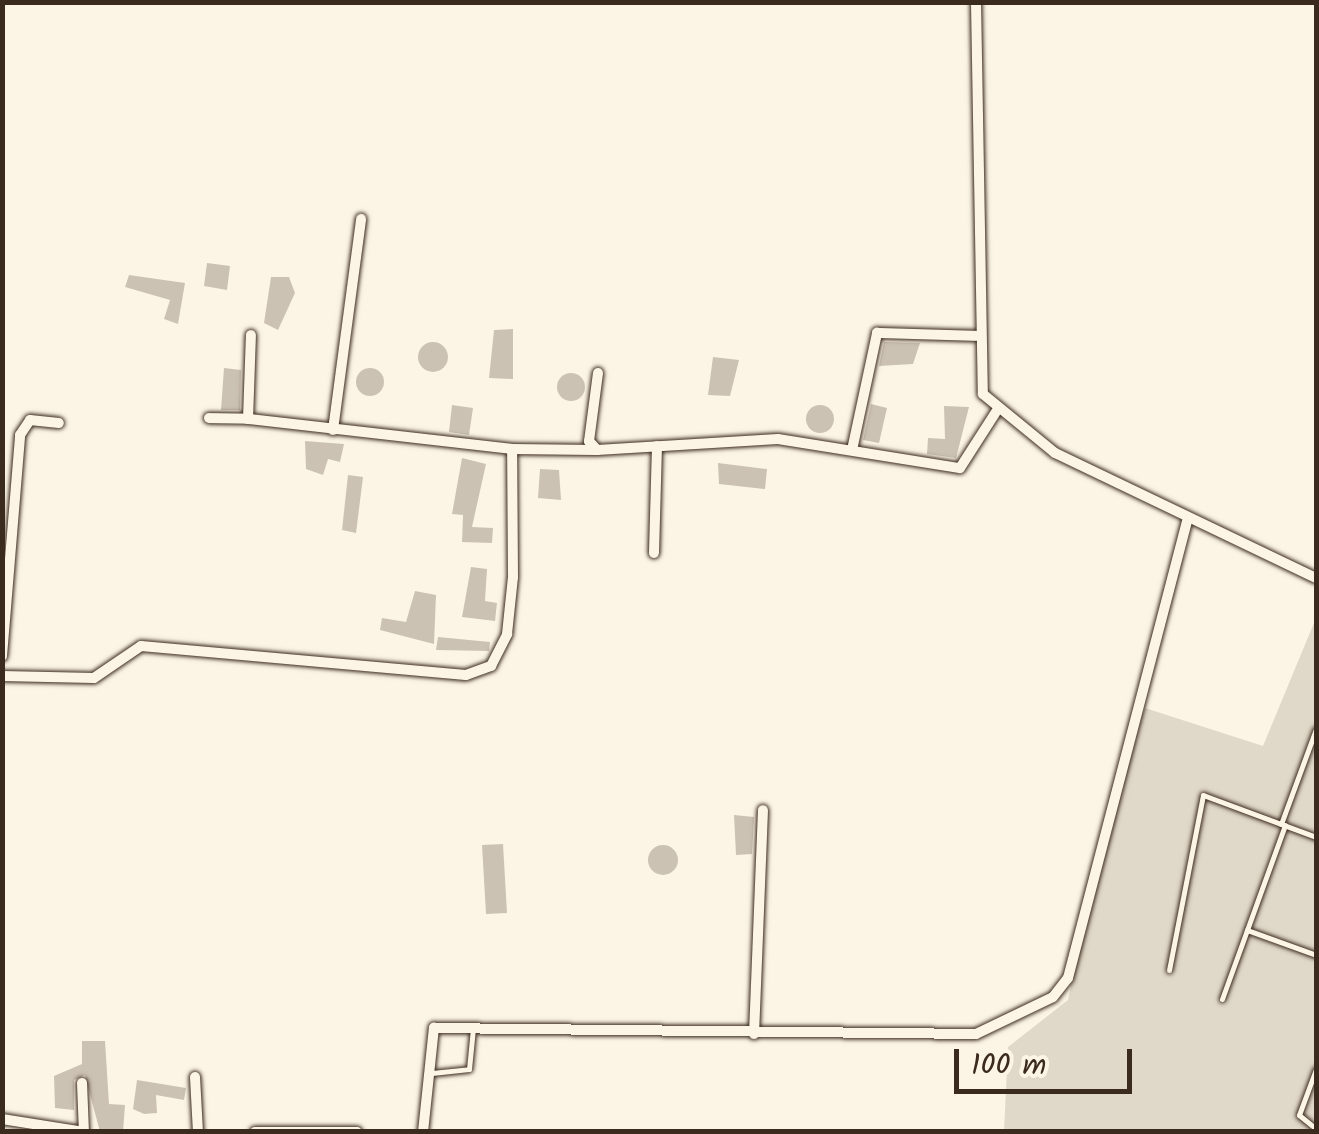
<!DOCTYPE html>
<html>
<head>
<meta charset="utf-8">
<style>
  body { margin:0 }
  #map { position:relative; width:1319px; height:1134px; overflow:hidden; background:#fcf5e5; font-family:Kalam,sans-serif }
  div>[style] { position:absolute }
  [style*='--x'] { left:calc(var(--x)*1px); top:calc(var(--y)*1px); width:calc(var(--w)*1px); rotate:calc(var(--a)*1deg) }
  .green>* { inset:0; background:#e0d8c8 }
  .building>* { inset:0; background:#ccc2b3 }
  .round { border-radius:50% }
  .roads { filter:drop-shadow(0 0 2px #3b2a1e) drop-shadow(0 0 2px #3b2a1e) }
  .lane>* { height:5px; margin:-2.5px; padding:0 2.5px; transform-origin:2.5px; border-radius:2.5px; background:#fcf5e5 }
  .street>* { height:10px; margin:-5px; padding:0 5px; transform-origin:5px; border-radius:5px; background:#fcf5e5 }
  span { translate:-50% -50%; white-space:nowrap; text-align:center; line-height:1.15; -webkit-text-stroke:9px #fcf5e5; paint-order:stroke }
  .frame { position:absolute; inset:0; border:5px solid #3b2a1e; pointer-events:none }
  .scale { position:absolute; left:954px; top:1049px; width:178px; height:45px; box-sizing:border-box; border:5px solid #3b2a1e; border-top:0; padding-left:12px; font-size:30px; line-height:35px; white-space:nowrap; color:#3b2a1e; -webkit-text-stroke:8px #fcf5e5; paint-order:stroke }
</style>
</head>
<body>
<div id="map">
  <div class="green">
    <i style="clip-path:polygon(1316px 618px,1316px 1131px,1004px 1132px,1008px 1047px,1068px 1000px,1108px 810px,1145px 708px,1263px 746px)"></i>
  </div>
  <div class="building">
    <i style="clip-path:polygon(207px 263px,230px 266px,227px 290px,204px 286px)"></i>
    <i style="clip-path:polygon(129px 275px,185px 283px,178px 324px,164px 319px,170px 300px,125px 287px)"></i>
    <i style="clip-path:polygon(271px 277px,289px 277px,295px 293px,278px 330px,264px 323px)"></i>
    <i style="clip-path:polygon(513px 329px,513px 379px,489px 378px,494px 330px)"></i>
    <i class="round" style="left:418px;top:342px;width:30px;height:30px"></i>
    <i style="clip-path:polygon(884px 342px,920px 343px,913px 364px,879px 366px)"></i>
    <i style="clip-path:polygon(713px 357px,739px 360px,730px 396px,708px 395px)"></i>
    <i style="clip-path:polygon(224px 368px,241px 370px,240px 410px,221px 410px)"></i>
    <i class="round" style="left:356px;top:368px;width:28px;height:28px"></i>
    <i class="round" style="left:557px;top:373px;width:28px;height:28px"></i>
    <i style="clip-path:polygon(871px 404px,887px 408px,879px 443px,863px 440px)"></i>
    <i class="round" style="left:806px;top:405px;width:28px;height:28px"></i>
    <i style="clip-path:polygon(452px 405px,473px 408px,469px 435px,449px 432px)"></i>
    <i style="clip-path:polygon(944px 406px,969px 407px,956px 458px,927px 454px,928px 438px,945px 439px)"></i>
    <i style="clip-path:polygon(305px 441px,344px 444px,340px 462px,328px 459px,323px 475px,306px 469px)"></i>
    <i style="clip-path:polygon(462px 458px,486px 464px,472px 527px,493px 528px,492px 543px,462px 542px,463px 515px,452px 514px)"></i>
    <i style="clip-path:polygon(718px 463px,767px 469px,765px 489px,719px 484px)"></i>
    <i style="clip-path:polygon(540px 469px,559px 470px,561px 500px,538px 498px)"></i>
    <i style="clip-path:polygon(348px 475px,363px 477px,356px 533px,342px 530px)"></i>
    <i style="clip-path:polygon(471px 567px,487px 569px,485px 601px,497px 603px,495px 621px,462px 617px)"></i>
    <i style="clip-path:polygon(415px 591px,436px 595px,434px 644px,380px 630px,382px 618px,406px 622px)"></i>
    <i style="clip-path:polygon(438px 637px,490px 642px,489px 651px,436px 650px)"></i>
    <i style="clip-path:polygon(734px 815px,754px 817px,752px 854px,736px 855px)"></i>
    <i style="clip-path:polygon(503px 844px,507px 913px,486px 914px,482px 845px)"></i>
    <i class="round" style="left:648px;top:845px;width:30px;height:30px"></i>
    <i style="clip-path:polygon(82px 1041px,105px 1041px,109px 1104px,125px 1105px,123px 1132px,100px 1132px,85px 1075px,74px 1080px,74px 1110px,55px 1108px,54px 1076px,82px 1064px)"></i>
    <i style="clip-path:polygon(137px 1080px,186px 1088px,184px 1100px,156px 1095px,157px 1113px,144px 1114px,133px 1109px)"></i>
  </div>
  <div class="roads">
    <div class="lane">
      <i style="--x:1281;--y:824;--w:101;--a:-69.8"></i>
      <i style="--x:1247;--y:930;--w:73;--a:19.9"></i>
      <i style="--x:1169;--y:970;--w:178;--a:-79"></i>
      <i style="--x:1203;--y:795;--w:121;--a:20.4"></i>
      <i style="--x:1222;--y:999;--w:185;--a:-70.1"></i>
      <i style="--x:1316;--y:1069;--w:49;--a:110.3"></i>
      <i style="--x:1299;--y:1115;--w:22;--a:39"></i>
      <i style="--x:432;--y:1073;--w:37;--a:-6"></i>
      <i style="--x:469;--y:1069;--w:41;--a:-84.4"></i>
    </div>
    <div class="street">
      <i style="--x:976;--y:2;--w:392;--a:89"></i>
      <i style="--x:983;--y:394;--w:93;--a:39.3"></i>
      <i style="--x:1055;--y:453;--w:289;--a:25.6"></i>
      <i style="--x:598;--y:373;--w:69;--a:97.5"></i>
      <i style="--x:589;--y:441;--w:12;--a:48"></i>
      <i style="--x:597;--y:450;--w:181;--a:-3.5"></i>
      <i style="--x:778;--y:439;--w:184;--a:9.1"></i>
      <i style="--x:960;--y:468;--w:67;--a:-57.3"></i>
      <i style="--x:209;--y:418;--w:39;--a:1"></i>
      <i style="--x:333;--y:430;--w:213;--a:-82.4"></i>
      <i style="--x:512;--y:449;--w:84;--a:0.7"></i>
      <i style="--x:852;--y:450;--w:120;--a:-77.9"></i>
      <i style="--x:877;--y:333;--w:99;--a:1.7"></i>
      <i style="--x:654;--y:553;--w:107;--a:-88.4"></i>
      <i style="--x:2;--y:656;--w:222;--a:-85.3"></i>
      <i style="--x:20;--y:435;--w:18;--a:-56"></i>
      <i style="--x:30;--y:420;--w:29;--a:6"></i>
      <i style="--x:2;--y:676;--w:92;--a:1.2"></i>
      <i style="--x:94;--y:678;--w:57;--a:-34.2"></i>
      <i style="--x:141;--y:646;--w:326;--a:5.1"></i>
      <i style="--x:466;--y:675;--w:27;--a:-20"></i>
      <i style="--x:491;--y:666;--w:36;--a:-63"></i>
      <i style="--x:507;--y:634;--w:57;--a:-84"></i>
      <i style="--x:513;--y:577;--w:128;--a:-90.4"></i>
      <i style="--x:512;--y:449;--w:266;--a:-173.5"></i>
      <i style="--x:248;--y:419;--w:84;--a:-88"></i>
      <i style="--x:754;--y:1034;--w:224;--a:-87.7"></i>
      <i style="--x:195;--y:1077;--w:55;--a:86.9"></i>
      <i style="--x:82;--y:1083;--w:49;--a:87.7"></i>
      <i style="--x:2;--y:1119;--w:83;--a:9"></i>
      <i style="--x:255;--y:1132;--w:102;--a:0"></i>
      <i style="--x:423;--y:1132;--w:105;--a:-84"></i>
      <i style="--x:434;--y:1028;--w:542;--a:0.63"></i>
      <i style="--x:976;--y:1034;--w:85;--a:-25.7"></i>
      <i style="--x:1053;--y:997;--w:24;--a:-52"></i>
      <i style="--x:1068;--y:978;--w:472;--a:-75.4"></i>
    </div>
  </div>
  <div class="frame"></div>
  <div class="scale">100 m</div>
</div>
</body>
</html>
